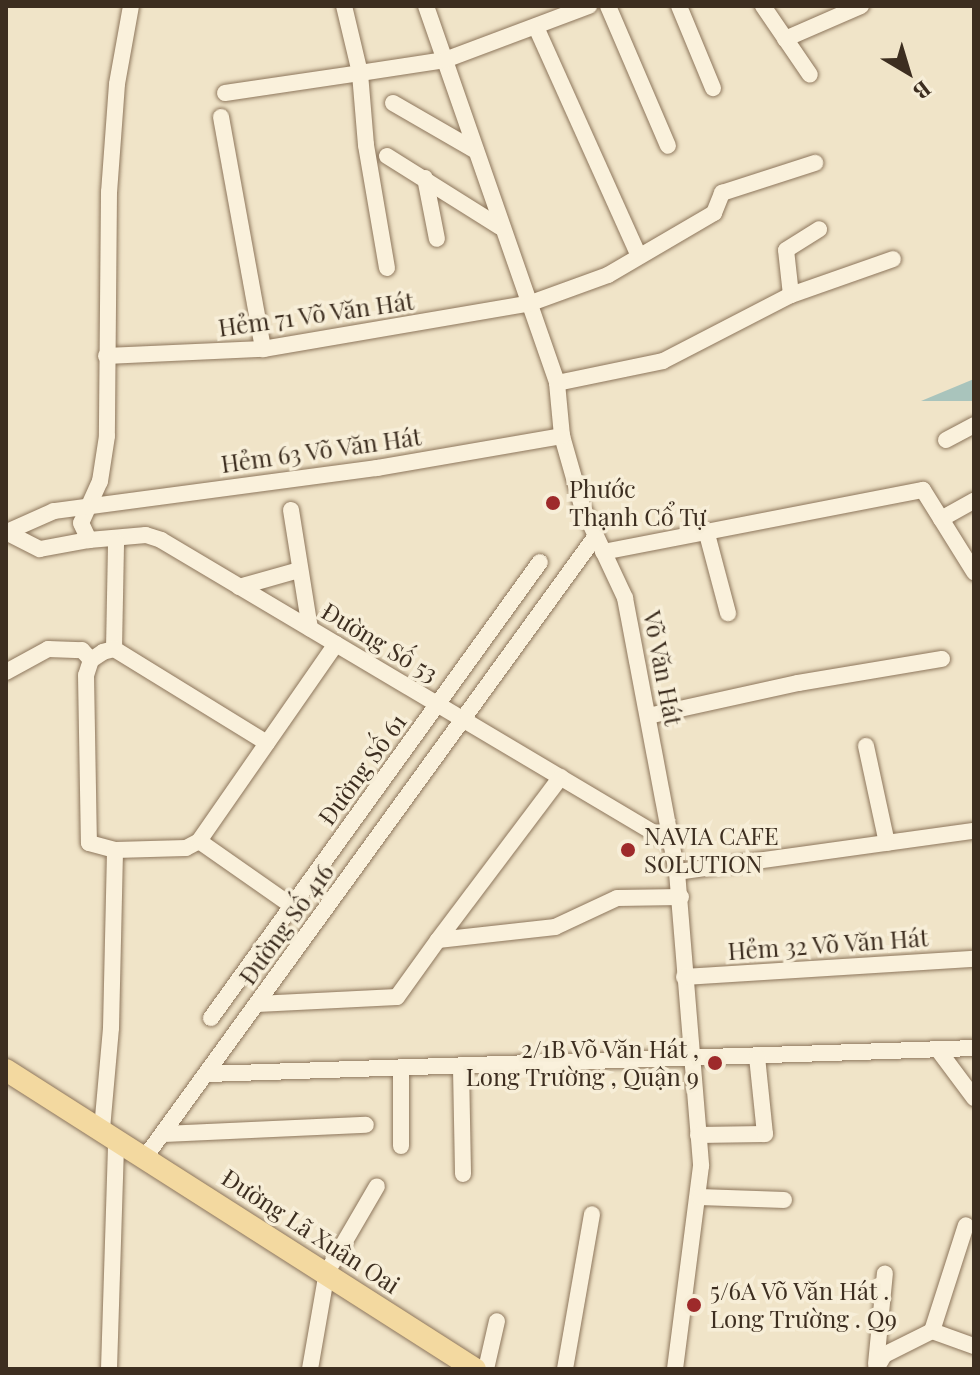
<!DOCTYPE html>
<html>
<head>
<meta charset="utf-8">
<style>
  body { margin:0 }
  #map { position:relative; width:980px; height:1375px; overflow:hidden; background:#f0e4c8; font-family:"Playfair Display",serif }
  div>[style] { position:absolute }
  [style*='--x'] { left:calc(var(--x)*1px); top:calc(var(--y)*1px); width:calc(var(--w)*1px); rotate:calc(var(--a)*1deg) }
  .water>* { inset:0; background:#a9c4bc }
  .roads { filter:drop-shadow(0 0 2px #8d765c) drop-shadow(0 0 2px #8d765c) }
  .minor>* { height:16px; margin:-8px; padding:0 8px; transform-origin:8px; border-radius:8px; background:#faf1dc }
  .major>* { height:22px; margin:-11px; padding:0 11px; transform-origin:11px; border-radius:11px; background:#f3d9a0 }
  .dots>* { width:22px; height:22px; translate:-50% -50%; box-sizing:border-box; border:4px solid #f7eed8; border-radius:50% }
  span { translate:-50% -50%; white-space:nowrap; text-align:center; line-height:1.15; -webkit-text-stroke:7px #f7eed8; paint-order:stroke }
  .street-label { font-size:24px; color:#3d2e20 }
  .poi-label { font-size:24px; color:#3d2e20 }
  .left { translate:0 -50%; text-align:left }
  .right { translate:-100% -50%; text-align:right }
  .frame { position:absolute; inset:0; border:8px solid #3d2e20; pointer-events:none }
  .north { position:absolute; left:868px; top:32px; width:80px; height:80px; -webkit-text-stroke:6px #f7eed8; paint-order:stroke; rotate:142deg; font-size:22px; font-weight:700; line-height:32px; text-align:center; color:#3d2e20 }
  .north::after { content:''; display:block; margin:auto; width:28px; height:36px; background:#3d2e20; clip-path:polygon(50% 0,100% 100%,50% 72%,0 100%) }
</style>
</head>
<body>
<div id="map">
  <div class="water">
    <i style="clip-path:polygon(974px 379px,974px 401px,921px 401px)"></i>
  </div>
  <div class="roads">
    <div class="minor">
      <i style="--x:131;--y:6;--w:79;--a:100.2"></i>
      <i style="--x:117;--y:84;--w:108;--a:94.2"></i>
      <i style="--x:109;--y:192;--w:244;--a:90.5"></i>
      <i style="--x:107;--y:436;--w:46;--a:98.8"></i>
      <i style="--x:100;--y:481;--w:46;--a:114.3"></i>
      <i style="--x:81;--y:523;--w:19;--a:65"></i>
      <i style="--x:89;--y:540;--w:57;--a:-5"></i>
      <i style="--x:146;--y:535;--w:16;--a:18"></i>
      <i style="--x:161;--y:540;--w:593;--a:30.72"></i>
      <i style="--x:426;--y:6;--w:399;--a:70.8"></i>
      <i style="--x:557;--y:383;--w:53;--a:84.6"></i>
      <i style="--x:562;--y:436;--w:73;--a:74.1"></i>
      <i style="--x:582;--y:506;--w:102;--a:64.9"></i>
      <i style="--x:625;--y:598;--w:279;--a:79.3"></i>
      <i style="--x:677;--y:872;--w:295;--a:85.3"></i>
      <i style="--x:701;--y:1166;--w:205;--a:97.3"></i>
      <i style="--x:608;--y:6;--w:152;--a:66.8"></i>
      <i style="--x:679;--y:6;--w:89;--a:67.5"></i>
      <i style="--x:763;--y:6;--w:83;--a:55.7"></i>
      <i style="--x:536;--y:27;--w:251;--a:65.8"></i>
      <i style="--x:785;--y:39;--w:83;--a:-23.5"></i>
      <i style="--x:225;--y:93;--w:136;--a:-8.4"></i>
      <i style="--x:360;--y:73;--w:69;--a:-103.4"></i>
      <i style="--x:393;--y:103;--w:96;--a:30"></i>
      <i style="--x:221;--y:117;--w:236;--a:79.7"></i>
      <i style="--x:387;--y:156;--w:133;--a:32.1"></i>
      <i style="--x:425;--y:178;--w:62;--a:78.9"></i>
      <i style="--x:387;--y:268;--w:125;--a:-99.7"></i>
      <i style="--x:366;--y:145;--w:72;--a:-94.8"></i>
      <i style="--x:360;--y:73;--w:86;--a:-8.7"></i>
      <i style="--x:445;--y:60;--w:154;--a:-20.6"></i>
      <i style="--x:791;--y:295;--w:108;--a:-19.4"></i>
      <i style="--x:106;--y:356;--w:157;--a:-2.6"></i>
      <i style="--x:263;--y:349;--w:272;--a:-9.7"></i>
      <i style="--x:531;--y:303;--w:82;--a:-20"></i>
      <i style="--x:608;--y:275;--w:123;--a:-30.3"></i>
      <i style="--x:714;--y:213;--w:22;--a:-68"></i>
      <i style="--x:722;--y:193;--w:98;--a:-17.9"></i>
      <i style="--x:557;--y:383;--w:108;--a:-11.7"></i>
      <i style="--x:663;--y:361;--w:144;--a:-27.3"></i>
      <i style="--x:791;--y:295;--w:45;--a:-96.3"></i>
      <i style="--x:786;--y:250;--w:39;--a:-32"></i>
      <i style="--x:946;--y:440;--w:32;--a:-28"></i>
      <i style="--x:291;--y:510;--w:120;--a:80.9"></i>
      <i style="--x:941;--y:519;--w:38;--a:-29"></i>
      <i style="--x:9;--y:531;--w:49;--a:-24"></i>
      <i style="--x:54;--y:511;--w:326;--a:-7.6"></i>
      <i style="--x:377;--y:468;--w:188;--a:-9.8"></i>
      <i style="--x:6;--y:532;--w:38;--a:27"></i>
      <i style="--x:40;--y:549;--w:50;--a:-10.4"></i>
      <i style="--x:707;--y:534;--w:82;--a:75.1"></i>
      <i style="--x:603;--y:552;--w:326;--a:-11"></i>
      <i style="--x:923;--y:490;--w:97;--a:58.1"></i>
      <i style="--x:239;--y:587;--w:62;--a:-15.8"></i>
      <i style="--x:114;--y:649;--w:107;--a:-88.9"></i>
      <i style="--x:6;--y:672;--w:48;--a:-28.7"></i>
      <i style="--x:48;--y:649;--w:34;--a:2"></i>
      <i style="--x:82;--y:650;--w:13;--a:48"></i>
      <i style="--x:648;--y:716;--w:154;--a:-12.4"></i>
      <i style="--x:798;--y:683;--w:146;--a:-9.5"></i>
      <i style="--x:267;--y:743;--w:180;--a:-148.4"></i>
      <i style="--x:114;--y:649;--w:11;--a:165"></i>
      <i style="--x:103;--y:652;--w:14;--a:146"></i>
      <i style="--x:91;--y:660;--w:16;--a:108"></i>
      <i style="--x:86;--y:675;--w:168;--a:89"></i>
      <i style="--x:89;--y:843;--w:27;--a:15"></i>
      <i style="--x:115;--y:850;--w:71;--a:-1.6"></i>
      <i style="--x:186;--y:848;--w:15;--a:-28"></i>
      <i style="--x:199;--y:841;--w:240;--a:-55.2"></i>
      <i style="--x:866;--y:746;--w:99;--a:77.8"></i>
      <i style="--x:199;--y:841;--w:113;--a:35"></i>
      <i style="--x:677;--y:872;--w:300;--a:-7.9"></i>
      <i style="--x:438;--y:940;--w:204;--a:-53"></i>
      <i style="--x:684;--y:977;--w:291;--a:-3.6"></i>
      <i style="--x:257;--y:1004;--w:140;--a:-2.9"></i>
      <i style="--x:397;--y:997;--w:70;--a:-54.3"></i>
      <i style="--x:438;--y:940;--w:118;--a:-6.3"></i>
      <i style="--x:555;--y:927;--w:68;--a:-25.1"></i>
      <i style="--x:617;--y:898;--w:64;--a:-0.9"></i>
      <i style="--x:211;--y:1018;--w:562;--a:-54.19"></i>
      <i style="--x:939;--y:1051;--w:59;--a:53.3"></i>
      <i style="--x:461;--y:1068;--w:106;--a:88.9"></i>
      <i style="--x:401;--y:1070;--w:76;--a:90"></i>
      <i style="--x:207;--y:1074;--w:767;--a:-1.94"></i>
      <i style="--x:102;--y:1129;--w:101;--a:-84.9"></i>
      <i style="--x:111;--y:1028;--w:178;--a:-88.7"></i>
      <i style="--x:164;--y:1134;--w:202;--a:-2.6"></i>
      <i style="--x:698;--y:1135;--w:67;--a:-0.9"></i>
      <i style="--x:765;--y:1134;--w:77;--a:-95.9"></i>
      <i style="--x:146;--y:1156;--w:765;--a:-54.04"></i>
      <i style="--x:700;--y:1197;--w:84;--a:2"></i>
      <i style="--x:932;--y:1331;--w:111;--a:-72.2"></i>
      <i style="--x:876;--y:1364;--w:91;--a:-84.4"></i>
      <i style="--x:109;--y:1369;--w:229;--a:-88.2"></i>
      <i style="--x:310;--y:1369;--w:98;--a:-80.1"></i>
      <i style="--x:327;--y:1272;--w:99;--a:-59.8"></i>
      <i style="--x:486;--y:1369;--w:49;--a:-77.1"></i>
      <i style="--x:565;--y:1369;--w:157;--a:-80.1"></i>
      <i style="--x:876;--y:1369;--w:16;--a:-60"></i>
      <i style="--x:884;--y:1355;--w:54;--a:-26.6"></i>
      <i style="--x:932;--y:1331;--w:45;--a:19.7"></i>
    </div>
    <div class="major">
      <i style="--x:6;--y:1070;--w:556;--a:32.52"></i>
    </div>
  </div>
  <div class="dots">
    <i style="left:553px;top:503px;background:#9e2a2b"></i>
    <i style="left:628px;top:850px;background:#9e2a2b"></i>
    <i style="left:715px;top:1063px;background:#9e2a2b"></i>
    <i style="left:694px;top:1305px;background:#9e2a2b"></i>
  </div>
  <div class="street-label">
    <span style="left:316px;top:314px;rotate:-8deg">Hẻm 71 Võ Văn Hát</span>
    <span style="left:321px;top:450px;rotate:-8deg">Hẻm 63 Võ Văn Hát</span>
    <span style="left:380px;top:642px;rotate:31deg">Đường Số 53</span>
    <span style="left:663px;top:668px;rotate:79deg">Võ Văn Hát</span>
    <span style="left:362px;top:769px;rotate:-54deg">Đường Số 61</span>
    <span style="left:286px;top:924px;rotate:-54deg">Đường Số 416</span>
    <span style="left:828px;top:944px;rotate:-4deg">Hẻm 32 Võ Văn Hát</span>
    <span style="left:311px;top:1231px;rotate:33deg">Đường Lã Xuân Oai</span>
  </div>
  <div class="poi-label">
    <span class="left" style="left:569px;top:503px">Phước<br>Thạnh Cổ Tự</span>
    <span class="left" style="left:644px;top:850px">NAVIA CAFE<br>SOLUTION</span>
    <span class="right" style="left:699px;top:1063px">2/1B Võ Văn Hát ,<br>Long Trường , Quận 9</span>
    <span class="left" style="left:710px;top:1305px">5/6A Võ Văn Hát .<br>Long Trường . Q9</span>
  </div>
  <div class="frame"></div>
  <div class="north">B</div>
</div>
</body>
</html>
